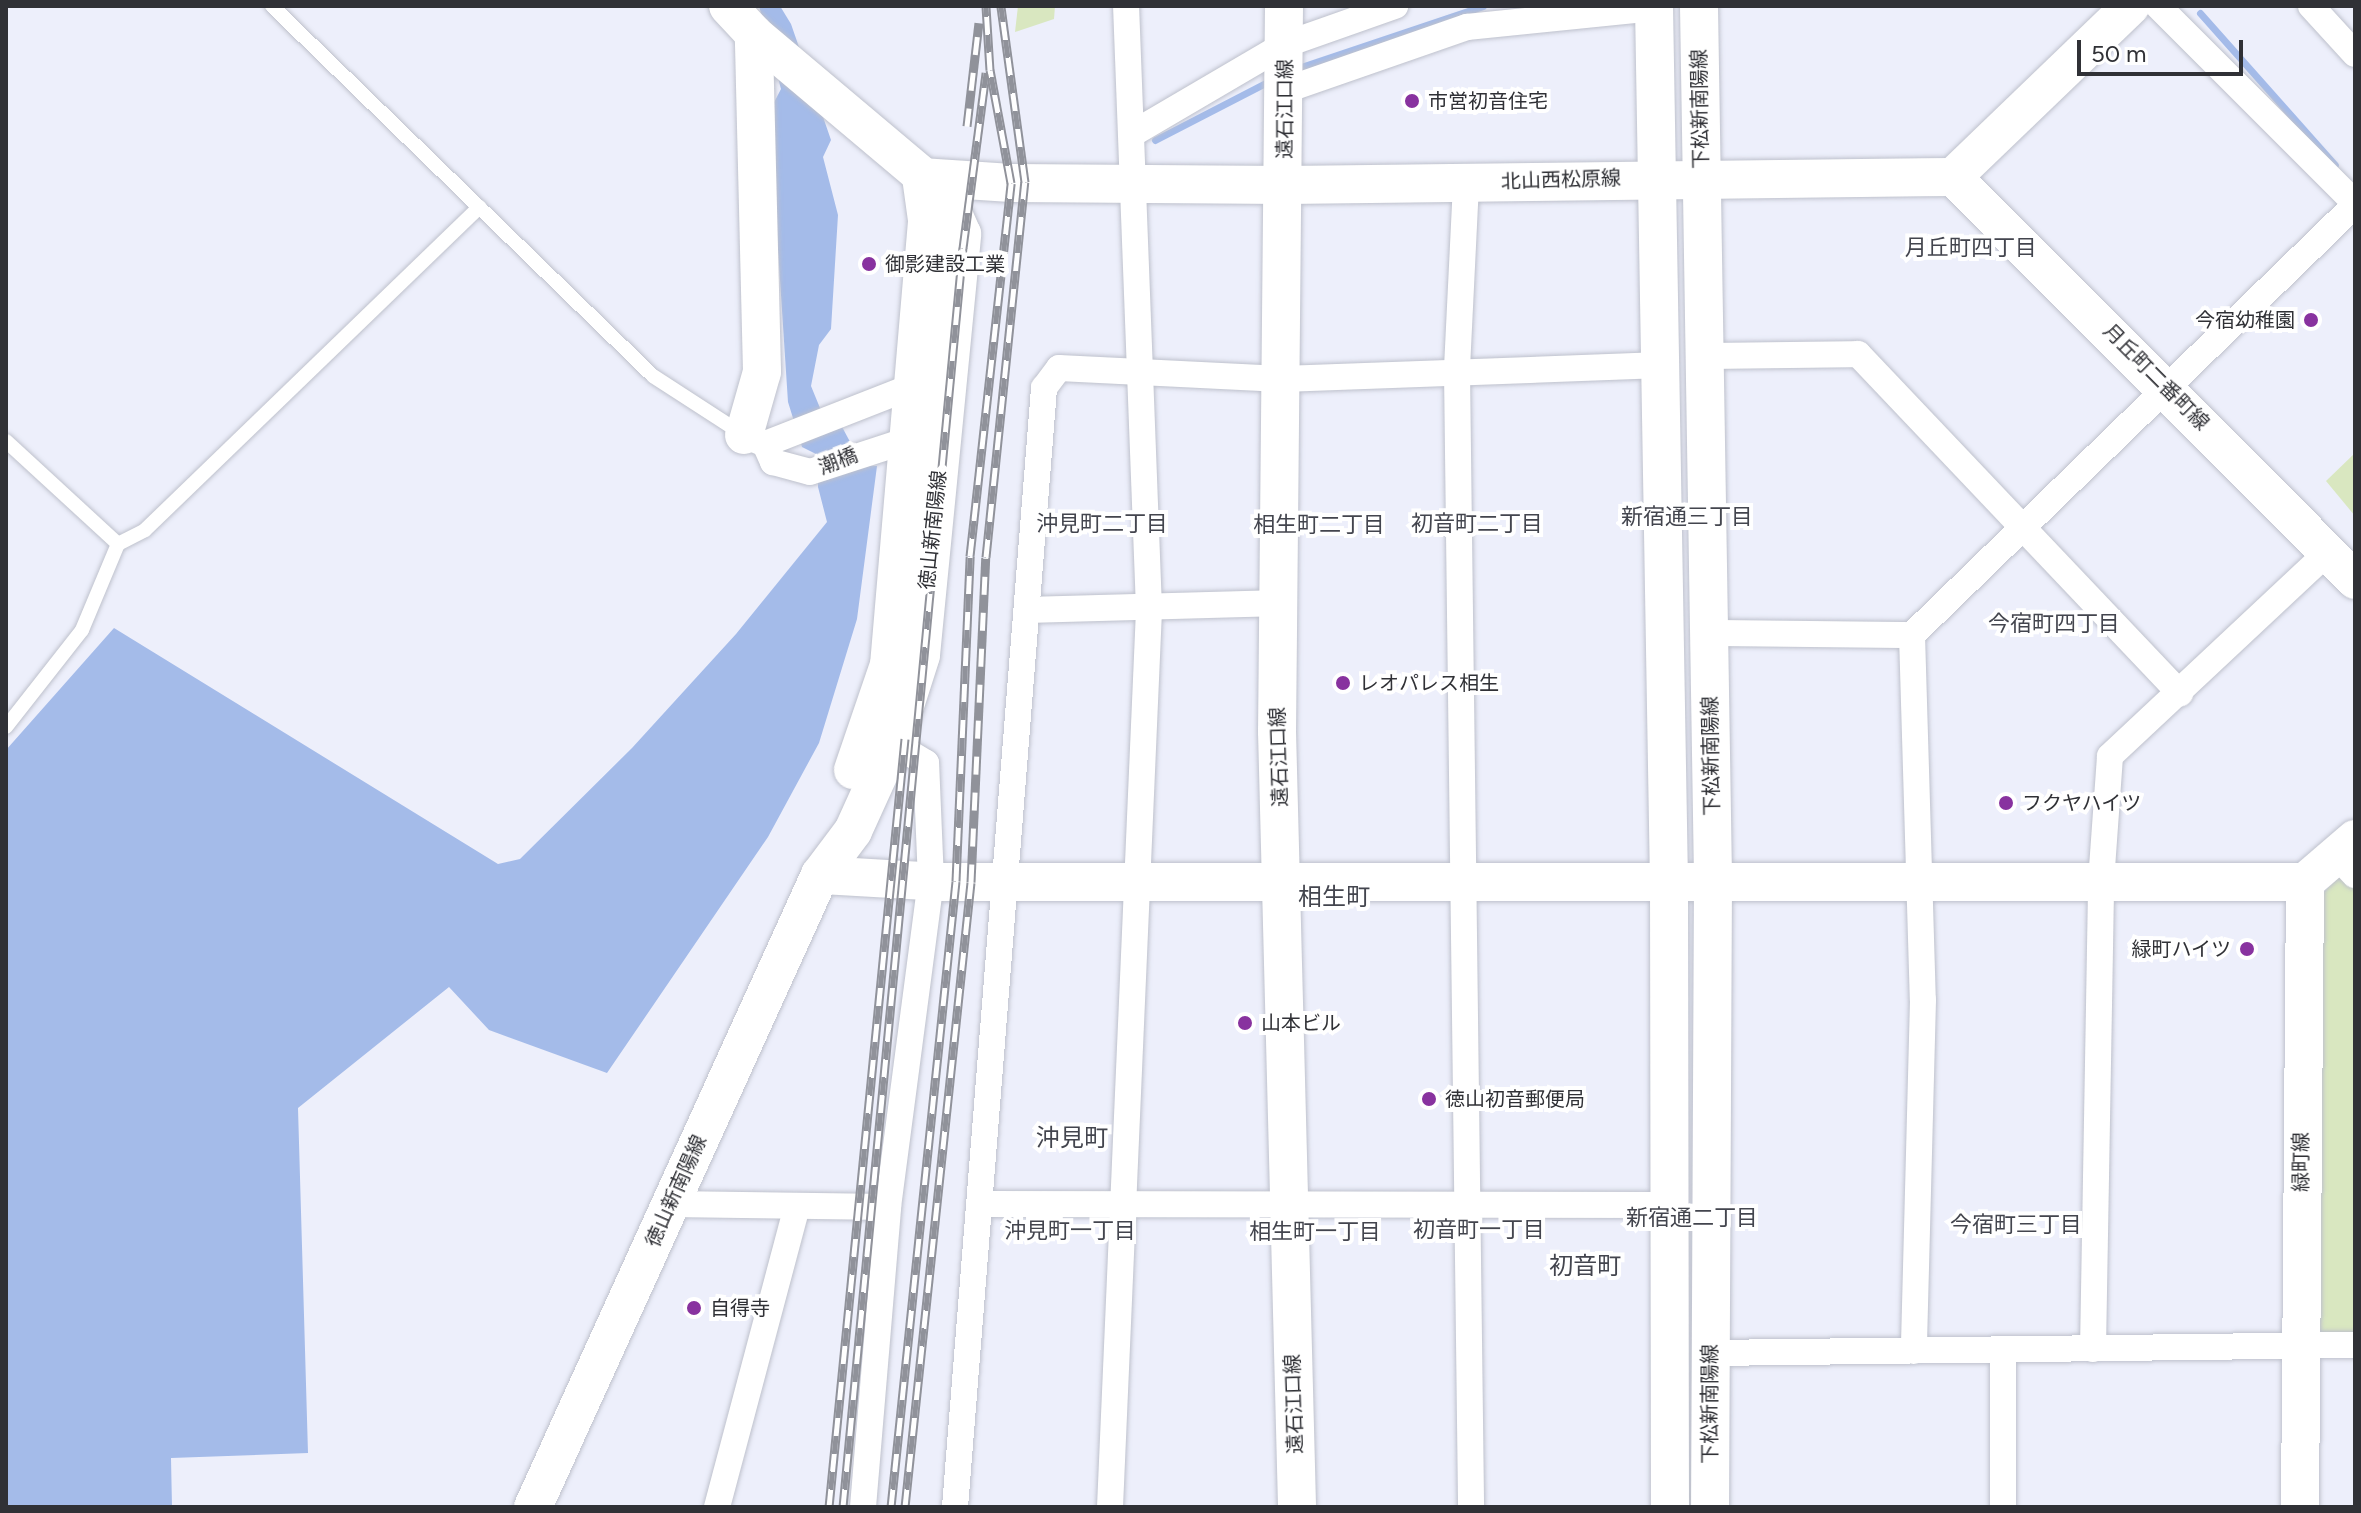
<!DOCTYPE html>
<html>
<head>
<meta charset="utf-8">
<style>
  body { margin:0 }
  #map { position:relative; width:2361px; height:1513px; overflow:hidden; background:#edeffb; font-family:Figtree,"Noto Sans JP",sans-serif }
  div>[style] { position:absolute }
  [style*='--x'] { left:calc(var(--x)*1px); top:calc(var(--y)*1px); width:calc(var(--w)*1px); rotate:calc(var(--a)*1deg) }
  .green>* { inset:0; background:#d9e7c0 }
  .water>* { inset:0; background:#a4bbe9 }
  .stream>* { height:7px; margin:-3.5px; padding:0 3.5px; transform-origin:3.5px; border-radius:3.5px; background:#a4bbe9 }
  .roads { filter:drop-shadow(0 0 2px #bec1cc) drop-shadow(0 0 2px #bec1cc) }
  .lane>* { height:14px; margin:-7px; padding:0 7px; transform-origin:7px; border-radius:7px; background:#fff }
  .street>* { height:26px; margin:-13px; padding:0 13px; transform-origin:13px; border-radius:13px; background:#fff }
  .secondary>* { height:38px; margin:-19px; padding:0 19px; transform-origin:19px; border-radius:19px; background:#fff }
  .rail>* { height:9px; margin-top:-4.5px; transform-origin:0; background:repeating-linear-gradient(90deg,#fff 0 18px,#90929a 0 36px); box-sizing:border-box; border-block:2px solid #90929a }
  .dots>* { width:22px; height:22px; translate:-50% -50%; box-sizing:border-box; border:4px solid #fff; border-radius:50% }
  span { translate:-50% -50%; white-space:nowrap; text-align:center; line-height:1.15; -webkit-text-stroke:8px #fff; paint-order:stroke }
  .poi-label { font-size:20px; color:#303136 }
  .left { translate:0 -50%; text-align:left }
  .right { translate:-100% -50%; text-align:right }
  .street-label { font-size:20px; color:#303136 }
  .neighbourhood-label { font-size:22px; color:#43454e }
  .quarter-label { font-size:24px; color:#43454e }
  .frame { position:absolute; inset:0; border:8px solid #303136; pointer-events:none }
  .scale { position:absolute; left:2077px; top:40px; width:166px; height:36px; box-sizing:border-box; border:4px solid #303136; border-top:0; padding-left:10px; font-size:24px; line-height:28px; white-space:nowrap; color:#303136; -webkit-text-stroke:6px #fff; paint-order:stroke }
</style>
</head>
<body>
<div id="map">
  <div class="green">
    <i style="clip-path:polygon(1018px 6px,1055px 6px,1054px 19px,1015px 32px)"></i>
    <i style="clip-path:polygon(2355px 453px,2355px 516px,2326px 481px)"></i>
    <i style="clip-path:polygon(2342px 874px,2355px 888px,2355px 1337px,2303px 1346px,2322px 894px)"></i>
  </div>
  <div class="water">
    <i style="clip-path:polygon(759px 6px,780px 6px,791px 24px,831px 140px,823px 157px,838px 215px,831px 329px,819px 345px,811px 386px,820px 408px,841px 425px,863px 466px,877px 466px,857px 619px,819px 743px,768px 837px,607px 1073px,489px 1030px,449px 987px,298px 1108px,308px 1453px,171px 1458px,172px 1507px,6px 1507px,6px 750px,114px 628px,498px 864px,520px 859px,632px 748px,736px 634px,827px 522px,818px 487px,818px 455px,802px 447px,788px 402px,769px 112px,781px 89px)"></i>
  </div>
  <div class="stream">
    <i style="--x:2200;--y:13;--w:203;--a:48.4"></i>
    <i style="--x:1295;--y:69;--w:198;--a:-18.5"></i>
    <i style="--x:1155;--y:140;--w:133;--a:-27.3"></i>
  </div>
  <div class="roads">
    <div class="lane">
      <i style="--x:272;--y:6;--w:531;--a:44.16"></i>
      <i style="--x:653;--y:376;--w:105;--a:32.9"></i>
      <i style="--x:6;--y:441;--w:152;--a:42.6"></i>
      <i style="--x:6;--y:727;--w:123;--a:-51.9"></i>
      <i style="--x:82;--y:630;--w:93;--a:-67.3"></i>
      <i style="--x:118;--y:544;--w:30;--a:-27"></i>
      <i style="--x:145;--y:530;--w:465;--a:-44"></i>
    </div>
    <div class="street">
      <i style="--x:2158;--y:6;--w:279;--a:45"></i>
      <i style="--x:2311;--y:6;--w:65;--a:47.5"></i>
      <i style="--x:1283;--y:91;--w:195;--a:-19.2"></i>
      <i style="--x:1467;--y:27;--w:188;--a:-5.8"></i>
      <i style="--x:1132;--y:134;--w:176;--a:-30.4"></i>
      <i style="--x:1284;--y:45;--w:118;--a:-19.4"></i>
      <i style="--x:1466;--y:184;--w:187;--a:92.8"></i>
      <i style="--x:1457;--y:371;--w:1136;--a:89.29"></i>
      <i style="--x:1701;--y:356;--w:157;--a:-0.7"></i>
      <i style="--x:1858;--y:354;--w:468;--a:46.5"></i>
      <i style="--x:744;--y:435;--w:23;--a:23"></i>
      <i style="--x:765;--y:444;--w:159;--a:-21.4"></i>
      <i style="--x:765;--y:444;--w:20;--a:66"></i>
      <i style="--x:773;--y:462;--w:38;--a:15"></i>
      <i style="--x:810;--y:472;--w:106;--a:-18.1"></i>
      <i style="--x:1030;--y:610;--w:248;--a:-1.6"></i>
      <i style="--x:1708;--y:633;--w:204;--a:0.6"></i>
      <i style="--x:1912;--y:635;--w:617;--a:-44.15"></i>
      <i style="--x:1912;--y:635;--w:365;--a:88.3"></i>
      <i style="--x:1923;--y:1000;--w:351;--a:91.5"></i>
      <i style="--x:2337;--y:856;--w:26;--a:47"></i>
      <i style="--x:670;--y:1204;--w:218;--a:0.8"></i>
      <i style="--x:979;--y:1204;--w:689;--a:0.08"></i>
      <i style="--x:2003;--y:1349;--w:158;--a:90"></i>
      <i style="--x:2093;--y:1349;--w:467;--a:-89"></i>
      <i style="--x:2101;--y:882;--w:126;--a:-85.9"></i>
      <i style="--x:2110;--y:756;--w:299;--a:-43.1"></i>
      <i style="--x:1709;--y:1353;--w:646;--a:-0.71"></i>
      <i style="--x:717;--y:1507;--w:310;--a:-75.1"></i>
      <i style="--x:863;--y:1507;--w:301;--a:-85.2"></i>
      <i style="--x:888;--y:1207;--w:329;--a:-82.5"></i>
      <i style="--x:931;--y:881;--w:118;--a:-92.4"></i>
      <i style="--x:926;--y:763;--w:39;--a:-149"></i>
      <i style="--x:955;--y:1507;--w:1123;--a:-85.45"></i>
      <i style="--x:1044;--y:388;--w:25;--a:-53"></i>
      <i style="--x:1059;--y:368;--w:223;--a:2.8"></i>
      <i style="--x:1282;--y:379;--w:380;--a:-2.1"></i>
      <i style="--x:1110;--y:1507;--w:899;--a:-87.51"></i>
      <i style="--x:1149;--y:609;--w:603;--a:-92.18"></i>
    </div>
    <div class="secondary">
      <i style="--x:1284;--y:6;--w:725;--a:90.55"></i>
      <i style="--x:1277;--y:731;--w:776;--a:88.52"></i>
      <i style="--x:1654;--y:6;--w:874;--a:89.02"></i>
      <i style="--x:1669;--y:880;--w:627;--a:89.91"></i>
      <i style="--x:1699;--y:6;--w:874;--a:89.08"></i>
      <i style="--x:1713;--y:880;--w:627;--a:90.27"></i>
      <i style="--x:921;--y:177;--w:90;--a:3.8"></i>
      <i style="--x:1011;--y:183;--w:275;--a:0.4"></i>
      <i style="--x:1286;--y:185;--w:667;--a:-0.69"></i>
      <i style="--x:1953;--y:177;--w:247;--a:-43.9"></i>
      <i style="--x:1953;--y:177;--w:569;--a:45.07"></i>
      <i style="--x:744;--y:435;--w:66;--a:-74.1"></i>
      <i style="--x:762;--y:372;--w:338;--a:-91.4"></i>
      <i style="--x:853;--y:770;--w:111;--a:-71.1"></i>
      <i style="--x:889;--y:665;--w:447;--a:-85.1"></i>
      <i style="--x:927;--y:220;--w:43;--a:-97.9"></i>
      <i style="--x:820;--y:875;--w:122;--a:3.3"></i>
      <i style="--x:942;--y:882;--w:1363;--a:0"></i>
      <i style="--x:533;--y:1507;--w:694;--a:-65.58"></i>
      <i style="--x:820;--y:875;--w:55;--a:-53.1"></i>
      <i style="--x:853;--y:831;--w:97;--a:-65.6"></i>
      <i style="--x:893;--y:743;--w:92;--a:-72.3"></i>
      <i style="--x:921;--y:655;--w:423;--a:-84.4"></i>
      <i style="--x:962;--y:234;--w:43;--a:-113.6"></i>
      <i style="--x:945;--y:195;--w:250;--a:-139.9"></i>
      <i style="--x:754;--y:34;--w:38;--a:-133"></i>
      <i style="--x:2300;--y:1507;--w:625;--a:-89.54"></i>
      <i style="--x:2305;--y:882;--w:66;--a:-40.7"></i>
    </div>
  </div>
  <div class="rail">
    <i style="--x:967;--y:126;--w:104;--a:-83.4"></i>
    <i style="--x:829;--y:1507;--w:772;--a:-84.35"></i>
    <i style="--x:843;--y:1507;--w:1265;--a:-84.56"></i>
    <i style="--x:963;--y:248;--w:177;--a:-82.5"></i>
    <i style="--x:891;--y:1507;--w:629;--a:-84.07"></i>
    <i style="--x:956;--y:881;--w:325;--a:-87.5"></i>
    <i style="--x:970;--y:556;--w:375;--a:-83.7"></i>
    <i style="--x:1011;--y:183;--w:115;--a:-100.5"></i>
    <i style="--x:990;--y:70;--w:64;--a:-93.6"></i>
    <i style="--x:905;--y:1507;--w:628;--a:-83.97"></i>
    <i style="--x:971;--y:882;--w:325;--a:-87.4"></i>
    <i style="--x:986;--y:557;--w:377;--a:-84.1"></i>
    <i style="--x:1025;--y:182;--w:178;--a:-97.8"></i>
  </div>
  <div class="dots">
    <i style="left:1412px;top:101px;background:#88329f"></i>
    <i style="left:869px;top:264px;background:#88329f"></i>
    <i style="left:2311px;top:320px;background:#88329f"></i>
    <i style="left:1343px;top:683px;background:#88329f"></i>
    <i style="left:2006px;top:803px;background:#88329f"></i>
    <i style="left:2247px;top:949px;background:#88329f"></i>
    <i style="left:1245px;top:1023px;background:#88329f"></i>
    <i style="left:1429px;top:1099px;background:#88329f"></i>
    <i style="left:694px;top:1308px;background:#88329f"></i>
  </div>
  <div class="poi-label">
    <span class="left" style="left:1428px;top:101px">市営初音住宅</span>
    <span class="left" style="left:885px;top:264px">御影建設工業</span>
    <span class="right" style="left:2295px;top:320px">今宿幼稚園</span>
    <span class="left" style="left:1359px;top:683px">レオパレス相生</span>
    <span class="left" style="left:2022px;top:803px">フクヤハイツ</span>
    <span class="right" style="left:2231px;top:949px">緑町ハイツ</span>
    <span class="left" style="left:1261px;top:1023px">山本ビル</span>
    <span class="left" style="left:1445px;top:1099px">徳山初音郵便局</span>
    <span class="left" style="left:710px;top:1308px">自得寺</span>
  </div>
  <div class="street-label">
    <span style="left:1285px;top:109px;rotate:-90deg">遠石江口線</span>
    <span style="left:1700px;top:109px;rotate:-91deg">下松新南陽線</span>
    <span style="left:1561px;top:180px;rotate:-2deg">北山西松原線</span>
    <span style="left:2156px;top:377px;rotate:45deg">月丘町二番町線</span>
    <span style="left:838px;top:461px;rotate:-21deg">潮橋</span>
    <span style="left:933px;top:530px;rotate:-84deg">徳山新南陽線</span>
    <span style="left:1711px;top:756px;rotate:-91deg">下松新南陽線</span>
    <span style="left:1279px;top:757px;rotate:-92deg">遠石江口線</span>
    <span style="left:2301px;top:1162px;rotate:-90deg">緑町線</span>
    <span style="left:676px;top:1191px;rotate:-66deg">徳山新南陽線</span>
    <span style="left:1294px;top:1404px;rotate:-92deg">遠石江口線</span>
    <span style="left:1710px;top:1404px;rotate:-90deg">下松新南陽線</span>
  </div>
  <div class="neighbourhood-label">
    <span style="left:1971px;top:248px">月丘町四丁目</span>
    <span style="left:1687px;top:517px">新宿通三丁目</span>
    <span style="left:1102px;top:524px">沖見町二丁目</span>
    <span style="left:1477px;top:524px">初音町二丁目</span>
    <span style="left:1319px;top:525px">相生町二丁目</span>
    <span style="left:2054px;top:624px">今宿町四丁目</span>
    <span style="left:1692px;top:1218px">新宿通二丁目</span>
    <span style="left:2016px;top:1225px">今宿町三丁目</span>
    <span style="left:1479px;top:1230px">初音町一丁目</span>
    <span style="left:1070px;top:1231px">沖見町一丁目</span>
    <span style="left:1315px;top:1232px">相生町一丁目</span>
  </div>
  <div class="quarter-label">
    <span style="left:1334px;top:897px">相生町</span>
    <span style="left:1072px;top:1138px">沖見町</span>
    <span style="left:1585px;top:1266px">初音町</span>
  </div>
  <div class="frame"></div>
  <div class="scale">50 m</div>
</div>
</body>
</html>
